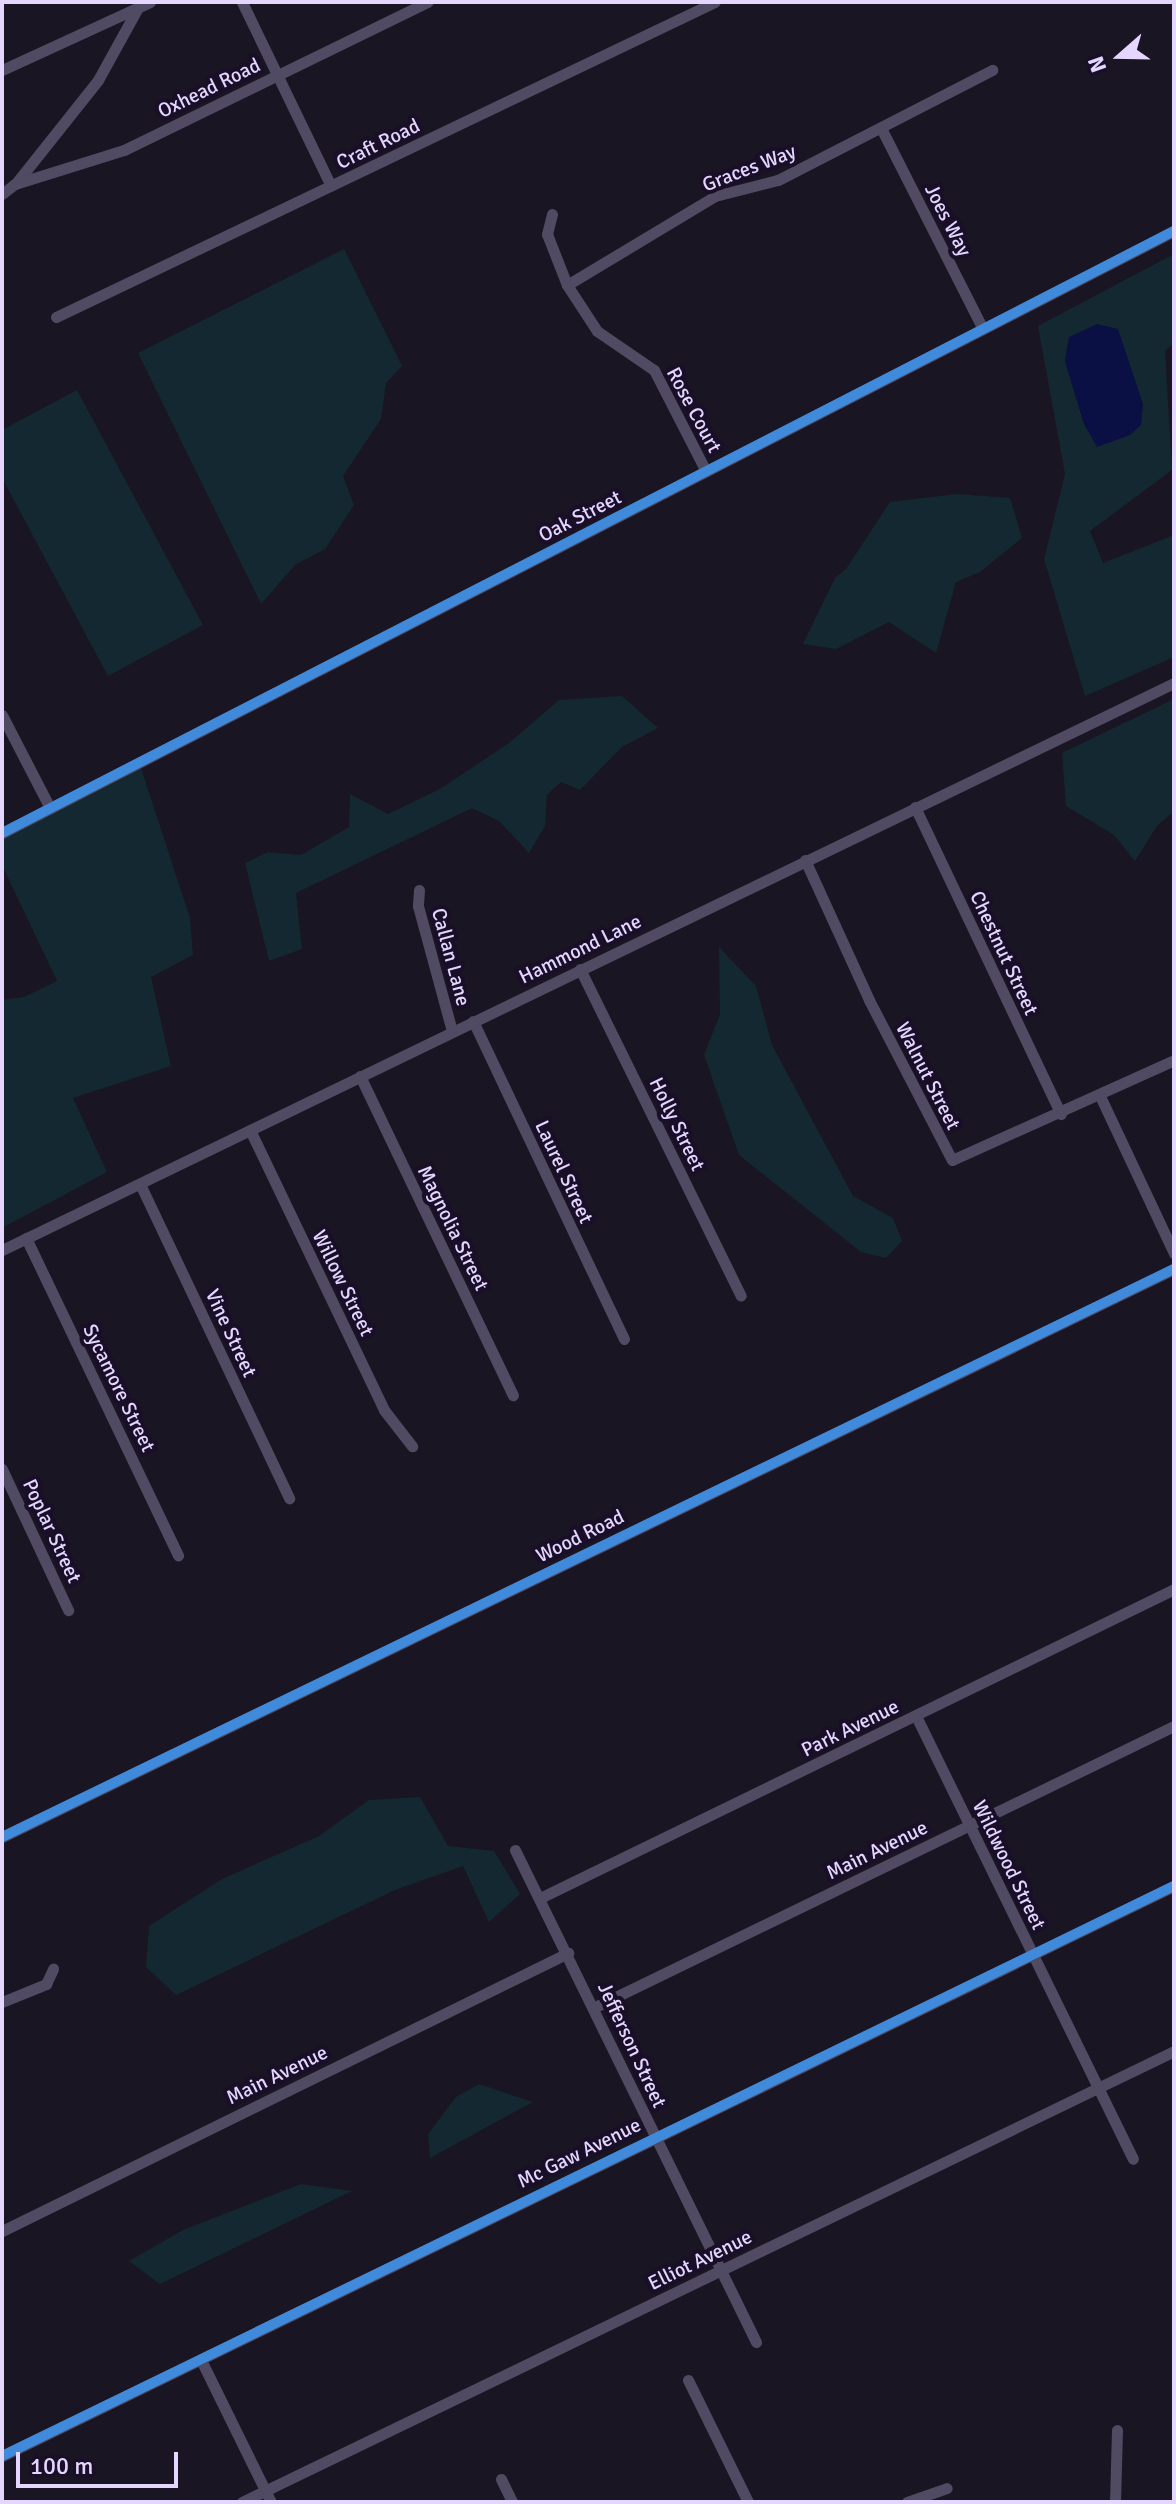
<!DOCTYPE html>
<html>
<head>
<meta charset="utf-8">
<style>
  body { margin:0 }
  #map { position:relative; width:1176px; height:2504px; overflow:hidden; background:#1a1522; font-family:Signika,sans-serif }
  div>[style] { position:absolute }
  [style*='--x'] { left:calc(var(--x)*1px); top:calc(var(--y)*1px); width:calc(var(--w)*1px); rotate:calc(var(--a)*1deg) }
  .green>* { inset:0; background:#132830 }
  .water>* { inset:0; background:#0b1044 }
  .street>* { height:11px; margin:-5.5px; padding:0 5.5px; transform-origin:5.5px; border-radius:5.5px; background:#504a63 }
  .cycleway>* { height:10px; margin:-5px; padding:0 5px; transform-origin:5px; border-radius:5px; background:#408adc }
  span { translate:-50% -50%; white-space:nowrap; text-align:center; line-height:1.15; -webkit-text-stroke:8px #190f28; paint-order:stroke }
  .street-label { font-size:20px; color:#e5d6ff }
  .frame { position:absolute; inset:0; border:4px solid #e5d6ff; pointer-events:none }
  .north { position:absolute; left:1080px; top:16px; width:80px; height:80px; -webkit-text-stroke:6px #190f28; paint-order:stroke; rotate:250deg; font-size:22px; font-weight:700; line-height:32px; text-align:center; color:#e5d6ff }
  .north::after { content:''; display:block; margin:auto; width:28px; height:36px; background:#e5d6ff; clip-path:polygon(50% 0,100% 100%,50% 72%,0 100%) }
  .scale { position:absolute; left:16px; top:2452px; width:162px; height:36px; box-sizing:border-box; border:4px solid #e5d6ff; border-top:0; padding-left:10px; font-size:24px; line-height:28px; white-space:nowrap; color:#e5d6ff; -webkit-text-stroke:6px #190f28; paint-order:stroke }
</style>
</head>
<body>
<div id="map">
  <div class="green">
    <i style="clip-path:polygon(344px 249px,402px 366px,386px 383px,381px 419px,343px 476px,354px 505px,325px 549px,295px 565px,261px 604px,138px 353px)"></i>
    <i style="clip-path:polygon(evenodd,1174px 254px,1174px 343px,1165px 351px,1172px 470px,1090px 531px,1103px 563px,1174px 535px,1174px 657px,1085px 696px,1044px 559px,1065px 474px,1038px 326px,1174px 254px,1069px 338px,1084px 424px,1065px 361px,1069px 338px)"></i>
    <i style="clip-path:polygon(77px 390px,203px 625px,108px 676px,2px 478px,2px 430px)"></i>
    <i style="clip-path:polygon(957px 494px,1010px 498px,1022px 538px,980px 572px,956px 582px,936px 653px,889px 622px,836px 649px,803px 644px,835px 578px,846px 569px,890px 502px)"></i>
    <i style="clip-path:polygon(622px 696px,658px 728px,622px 747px,580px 790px,561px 782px,547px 795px,545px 826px,529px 853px,499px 821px,472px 808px,296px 893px,302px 949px,269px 961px,245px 863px,268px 852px,301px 855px,349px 827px,350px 794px,388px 814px,440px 789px,509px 743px,559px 700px)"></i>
    <i style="clip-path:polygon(1174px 699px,1174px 811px,1157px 826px,1135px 861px,1114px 835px,1066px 806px,1062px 753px)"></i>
    <i style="clip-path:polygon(139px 762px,190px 918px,193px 955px,151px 977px,171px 1066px,73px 1098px,107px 1172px,2px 1228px,2px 1000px,24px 997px,57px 981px,2px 865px,2px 833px)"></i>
    <i style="clip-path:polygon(719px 947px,756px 986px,772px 1045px,853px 1196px,893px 1218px,902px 1241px,886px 1258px,861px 1252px,739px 1155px,704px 1055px,720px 1014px)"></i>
    <i style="clip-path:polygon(420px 1797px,448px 1846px,494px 1851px,520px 1894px,489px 1922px,463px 1866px,395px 1890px,176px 1995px,146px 1967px,149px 1926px,222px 1879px,319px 1836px,369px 1800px)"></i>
    <i style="clip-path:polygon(479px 2084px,533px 2102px,430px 2158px,428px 2134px,456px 2097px)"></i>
    <i style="clip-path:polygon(301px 2184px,352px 2191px,160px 2284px,129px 2261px,183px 2230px)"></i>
  </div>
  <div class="water">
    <i style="clip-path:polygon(1097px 324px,1118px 329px,1143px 404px,1141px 425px,1130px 435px,1097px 447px,1084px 424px,1065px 361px,1069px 337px)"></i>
  </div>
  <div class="street">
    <i style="--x:242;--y:2;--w:204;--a:64.2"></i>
    <i style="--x:2;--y:70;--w:163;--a:-24.7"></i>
    <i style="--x:881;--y:128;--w:225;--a:63.1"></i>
    <i style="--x:17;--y:182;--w:130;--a:-51.5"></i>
    <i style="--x:98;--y:80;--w:89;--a:-61.1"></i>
    <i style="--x:2;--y:194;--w:16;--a:-38"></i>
    <i style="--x:15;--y:184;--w:114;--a:-17.3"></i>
    <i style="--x:124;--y:150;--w:338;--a:-26"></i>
    <i style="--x:552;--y:214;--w:21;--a:104"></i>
    <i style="--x:547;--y:234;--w:55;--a:68.6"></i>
    <i style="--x:567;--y:285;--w:55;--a:56.9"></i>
    <i style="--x:597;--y:331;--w:69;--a:34.4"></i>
    <i style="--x:654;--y:370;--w:114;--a:62.8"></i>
    <i style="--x:567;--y:285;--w:173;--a:-31"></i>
    <i style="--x:715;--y:196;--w:65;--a:-14.3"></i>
    <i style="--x:778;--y:180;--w:241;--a:-27.2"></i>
    <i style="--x:56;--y:317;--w:730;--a:-25.55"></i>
    <i style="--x:2;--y:715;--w:105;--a:62.7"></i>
    <i style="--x:915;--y:807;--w:340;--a:64.6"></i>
    <i style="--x:2;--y:833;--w:1318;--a:-27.19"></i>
    <i style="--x:805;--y:860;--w:154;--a:65.4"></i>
    <i style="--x:869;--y:1000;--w:180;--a:62.6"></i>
    <i style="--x:952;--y:1160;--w:243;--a:-24.2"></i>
    <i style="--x:419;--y:890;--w:16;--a:94"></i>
    <i style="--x:418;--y:906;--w:130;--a:74.8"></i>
    <i style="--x:580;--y:969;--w:364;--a:63.8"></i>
    <i style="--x:473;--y:1021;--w:352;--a:64.6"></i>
    <i style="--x:360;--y:1076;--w:354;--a:64.4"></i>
    <i style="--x:1100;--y:1096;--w:174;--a:64.8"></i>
    <i style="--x:250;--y:1130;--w:310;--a:64.4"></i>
    <i style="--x:384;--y:1410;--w:46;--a:52.1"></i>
    <i style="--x:140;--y:1184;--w:348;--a:64.6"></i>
    <i style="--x:26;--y:1238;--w:352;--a:64.4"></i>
    <i style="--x:2;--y:1250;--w:1302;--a:-25.82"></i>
    <i style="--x:2;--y:1469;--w:156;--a:64.9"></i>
    <i style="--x:916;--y:1716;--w:493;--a:63.9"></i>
    <i style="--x:2;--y:1837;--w:1302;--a:-25.86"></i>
    <i style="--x:515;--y:1850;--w:548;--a:63.9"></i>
    <i style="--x:540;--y:1898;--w:705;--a:-25.98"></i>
    <i style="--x:2;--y:2002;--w:48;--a:-22.2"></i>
    <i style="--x:46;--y:1984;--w:17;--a:-65"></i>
    <i style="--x:595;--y:2007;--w:644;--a:-25.89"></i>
    <i style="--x:2;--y:2231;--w:631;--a:-26.16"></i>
    <i style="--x:201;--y:2360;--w:158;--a:63.8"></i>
    <i style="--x:688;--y:2380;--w:136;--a:63.8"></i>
    <i style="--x:2;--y:2456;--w:1303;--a:-25.94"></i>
    <i style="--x:501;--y:2479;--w:25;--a:64"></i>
    <i style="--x:242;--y:2502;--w:1035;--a:-25.82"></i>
    <i style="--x:907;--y:2502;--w:42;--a:-19.3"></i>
    <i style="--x:1115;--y:2502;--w:72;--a:-88.4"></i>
  </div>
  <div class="cycleway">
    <i style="--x:2;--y:833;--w:1318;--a:-27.19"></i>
    <i style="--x:2;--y:1837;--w:1302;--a:-25.86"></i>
    <i style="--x:2;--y:2456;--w:1303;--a:-25.94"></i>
  </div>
  <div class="street-label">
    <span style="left:209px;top:88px;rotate:-26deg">Oxhead Road</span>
    <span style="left:378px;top:144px;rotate:-26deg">Craft Road</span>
    <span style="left:749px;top:168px;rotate:-21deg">Graces Way</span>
    <span style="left:948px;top:220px;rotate:63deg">Joes Way</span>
    <span style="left:694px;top:410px;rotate:62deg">Rose Court</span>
    <span style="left:580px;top:516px;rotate:-27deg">Oak Street</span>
    <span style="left:580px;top:949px;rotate:-26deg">Hammond Lane</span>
    <span style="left:1004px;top:953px;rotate:65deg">Chestnut Street</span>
    <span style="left:451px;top:957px;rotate:75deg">Callan Lane</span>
    <span style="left:928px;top:1076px;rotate:63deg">Walnut Street</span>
    <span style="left:677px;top:1124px;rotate:64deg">Holly Street</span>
    <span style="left:564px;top:1172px;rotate:65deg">Laurel Street</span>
    <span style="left:453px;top:1228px;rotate:64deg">Magnolia Street</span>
    <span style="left:343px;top:1283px;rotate:64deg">Willow Street</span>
    <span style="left:231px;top:1333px;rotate:65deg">Vine Street</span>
    <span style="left:119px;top:1388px;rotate:64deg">Sycamore Street</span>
    <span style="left:52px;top:1531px;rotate:65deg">Poplar Street</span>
    <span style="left:580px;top:1536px;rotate:-26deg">Wood Road</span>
    <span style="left:850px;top:1728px;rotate:-26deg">Park Avenue</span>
    <span style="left:877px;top:1850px;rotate:-26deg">Main Avenue</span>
    <span style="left:1009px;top:1865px;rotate:64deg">Wildwood Street</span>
    <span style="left:632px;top:2045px;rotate:65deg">Jefferson Street</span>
    <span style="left:277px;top:2075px;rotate:-26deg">Main Avenue</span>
    <span style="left:579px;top:2153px;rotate:-26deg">Mc Gaw Avenue</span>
    <span style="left:700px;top:2260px;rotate:-26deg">Elliot Avenue</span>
  </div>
  <div class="frame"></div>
  <div class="north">N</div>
  <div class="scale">100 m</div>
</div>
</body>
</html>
